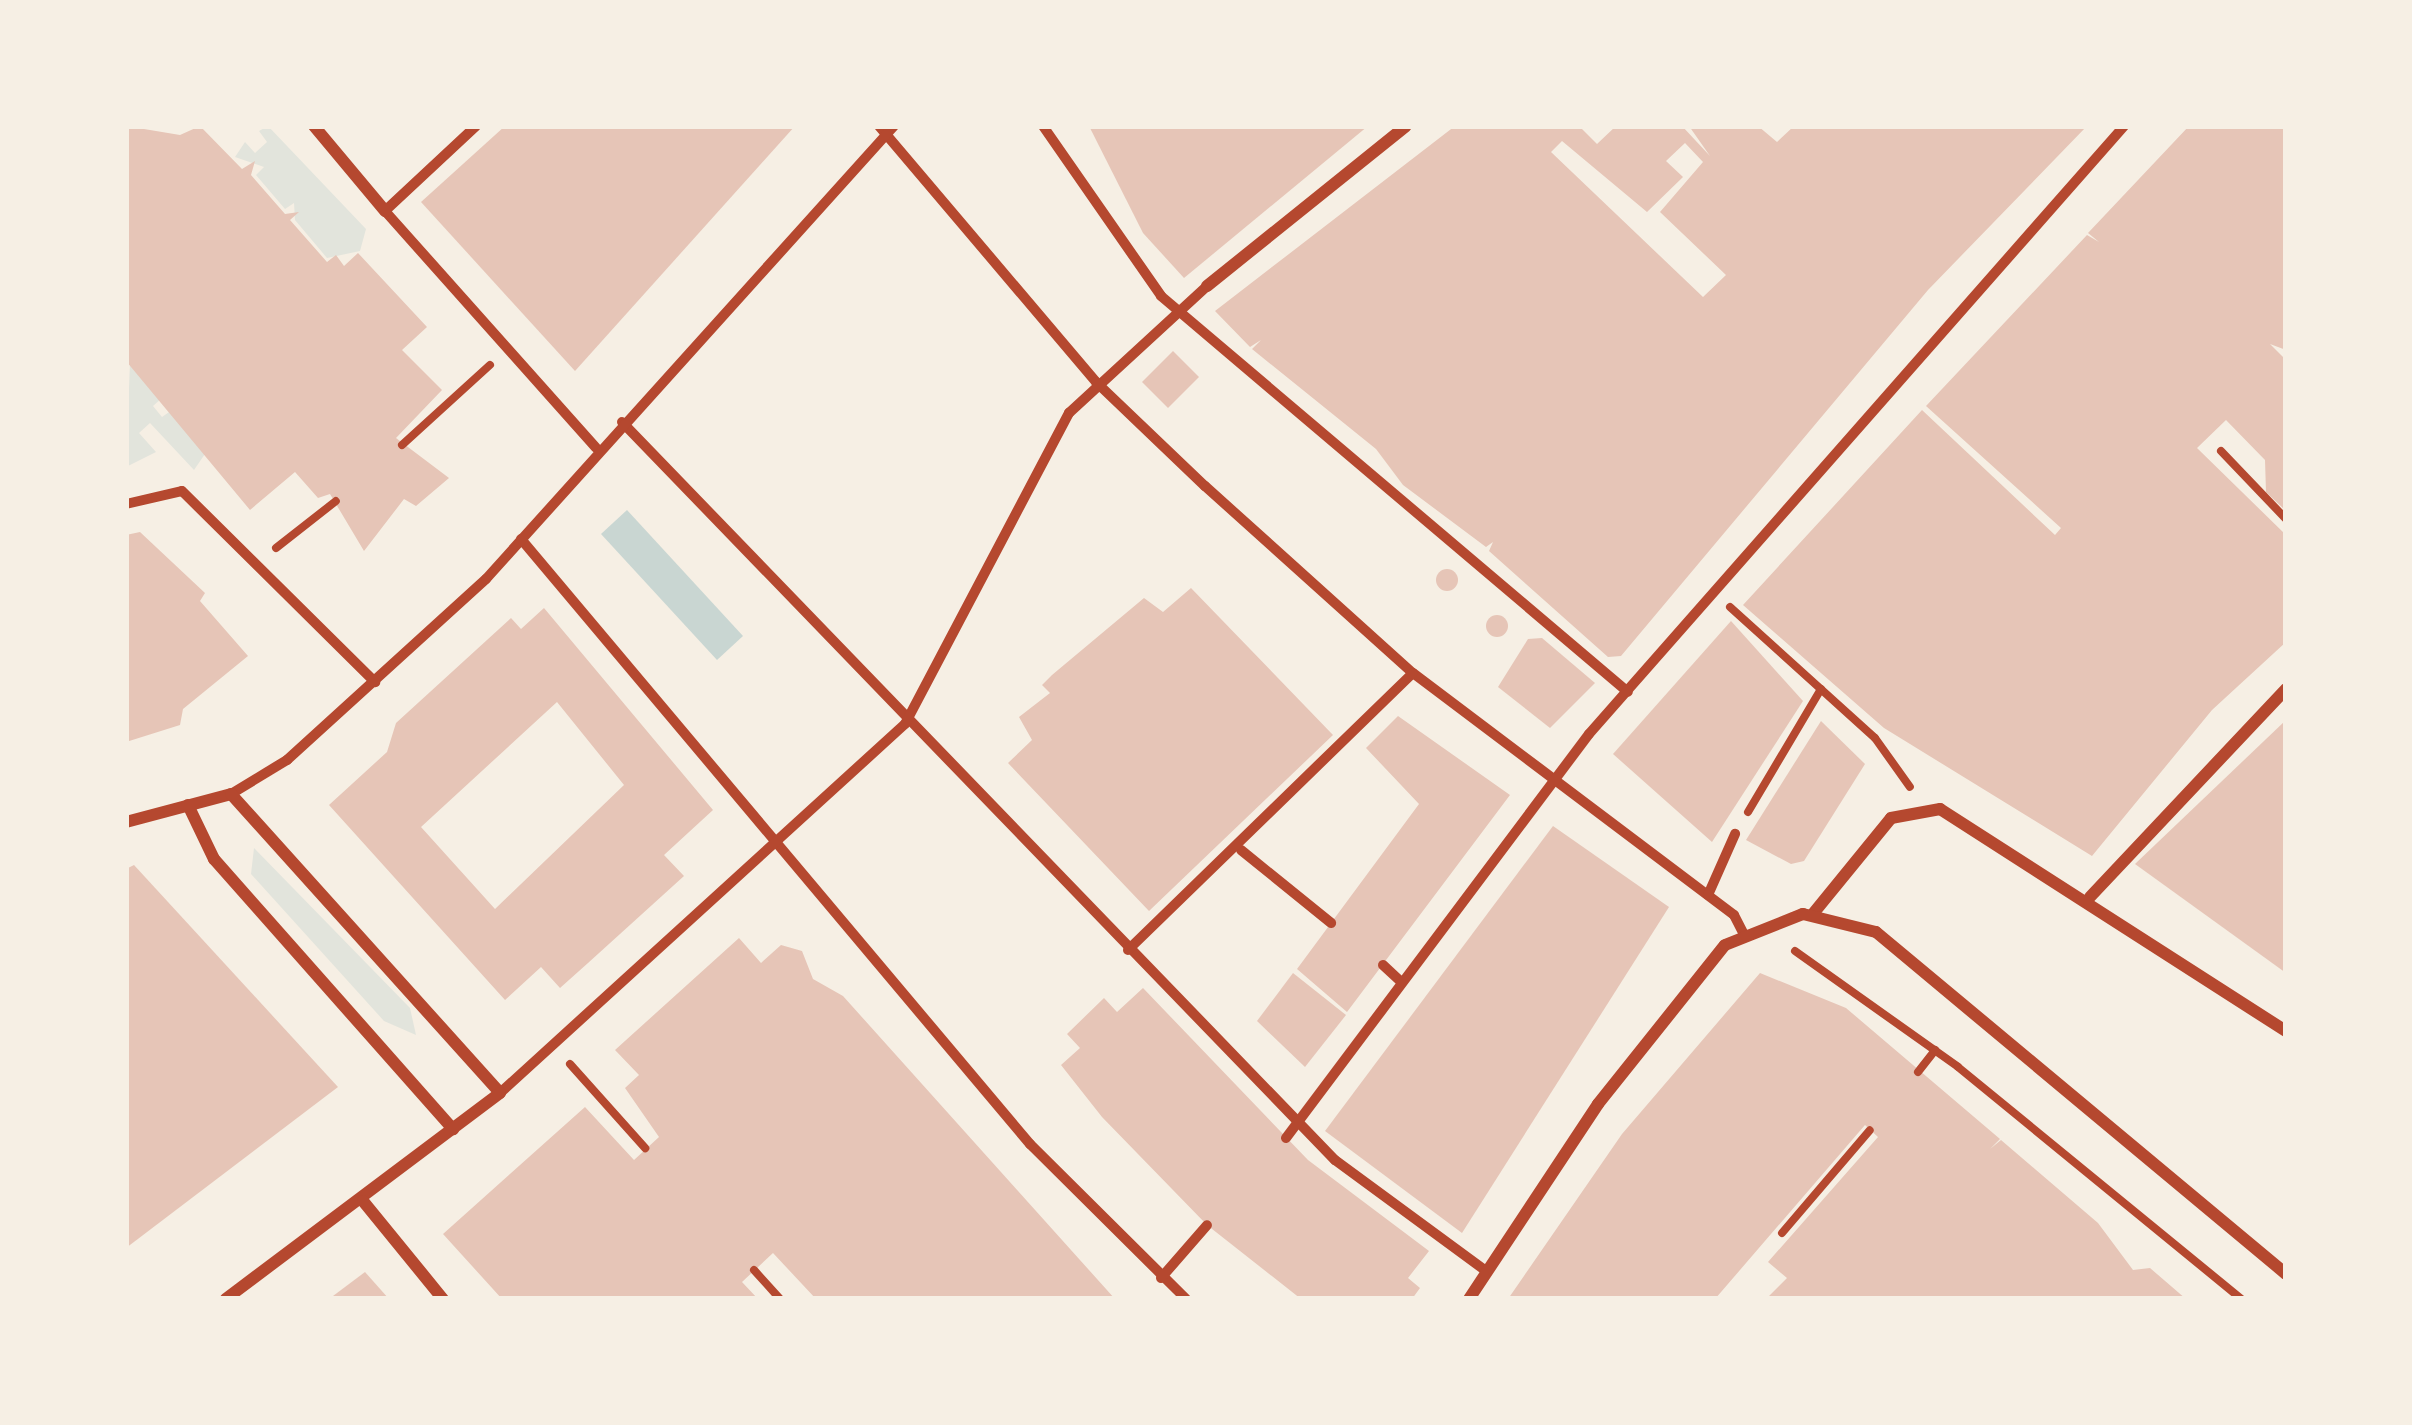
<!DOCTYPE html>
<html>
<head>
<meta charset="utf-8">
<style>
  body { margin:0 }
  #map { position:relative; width:2412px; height:1425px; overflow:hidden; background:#f6efe4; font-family:Mulish,sans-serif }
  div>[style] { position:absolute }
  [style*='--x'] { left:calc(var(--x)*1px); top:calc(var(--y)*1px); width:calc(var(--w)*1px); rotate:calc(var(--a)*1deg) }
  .green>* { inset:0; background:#e2e4dc }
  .water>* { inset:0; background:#c9d6d2 }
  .building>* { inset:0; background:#e6c5b7 }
  .round { border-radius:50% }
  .path>* { height:8px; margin:-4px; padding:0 4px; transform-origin:4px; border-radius:4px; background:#b5482f }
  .pedestrian>* { height:10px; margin:-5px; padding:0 5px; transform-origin:5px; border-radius:5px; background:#b5482f }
  .minor>* { height:12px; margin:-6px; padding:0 6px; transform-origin:6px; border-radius:6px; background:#b5482f }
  span { translate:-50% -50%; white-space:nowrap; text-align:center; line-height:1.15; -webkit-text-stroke:9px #f6efe4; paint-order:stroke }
  .frame { position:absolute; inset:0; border:129px solid #f6efe4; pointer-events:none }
</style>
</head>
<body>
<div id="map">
  <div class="green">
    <i style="clip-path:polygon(268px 126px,366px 229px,360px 251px,327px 258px,295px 220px,294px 203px,285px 209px,256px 175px,264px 167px,235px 157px,245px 142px,255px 153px,267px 142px,259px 131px)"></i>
    <i style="clip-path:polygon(130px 362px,162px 398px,153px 406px,162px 417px,172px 410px,207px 451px,194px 470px,150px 423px,139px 433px,156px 452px,126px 467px)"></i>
    <i style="clip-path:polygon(254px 848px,410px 1008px,416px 1035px,384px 1021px,251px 874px)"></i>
  </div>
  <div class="water">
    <i style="clip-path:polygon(627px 510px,743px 636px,717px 660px,601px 534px)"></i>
  </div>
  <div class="building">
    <i style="clip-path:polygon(126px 126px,180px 135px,200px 126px,242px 169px,255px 161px,251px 175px,285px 214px,299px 212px,290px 220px,327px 262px,336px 255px,344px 266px,358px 253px,427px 327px,402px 350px,442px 390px,396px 438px,449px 478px,416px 506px,404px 499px,364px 551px,330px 494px,318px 498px,295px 472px,250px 510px,126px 361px)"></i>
    <i style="clip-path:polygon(505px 126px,795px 126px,575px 371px,421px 202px)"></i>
    <i style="clip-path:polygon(1089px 126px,1368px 126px,1184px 278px,1143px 233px)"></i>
    <i style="clip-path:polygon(evenodd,1455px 126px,1579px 126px,1597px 144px,1616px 126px,1682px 126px,1710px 156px,1689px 126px,1758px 126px,1777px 142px,1794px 126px,2087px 126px,1928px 290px,1621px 656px,1608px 657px,1489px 551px,1493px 542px,1486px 547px,1403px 485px,1376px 449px,1252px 349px,1261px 340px,1250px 347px,1215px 311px,1455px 126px,1562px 141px,1647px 212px,1683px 177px,1666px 161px,1685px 143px,1703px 162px,1660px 212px,1726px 275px,1703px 297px,1551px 152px,1562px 141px)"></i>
    <i style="clip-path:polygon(2189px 126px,2286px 126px,2286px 350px,2270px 344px,2286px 360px,2286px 511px,2266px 492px,2265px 460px,2226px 420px,2197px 448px,2286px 535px,2286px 642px,2212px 710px,2092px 856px,1884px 728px,1743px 605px,1922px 410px,2055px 535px,2061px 528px,1926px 406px,2087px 235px,2099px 242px,2088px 233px)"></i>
    <i style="clip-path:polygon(1173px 351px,1199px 377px,1168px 408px,1142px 382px)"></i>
    <i style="clip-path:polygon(140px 532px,205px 593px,200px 601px,248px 656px,183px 709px,180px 725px,126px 742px,126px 535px)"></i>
    <i class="round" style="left:1436px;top:569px;width:22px;height:22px"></i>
    <i style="clip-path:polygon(1191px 588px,1333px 735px,1149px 911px,1008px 763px,1032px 740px,1019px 717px,1050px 693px,1042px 685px,1052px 675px,1144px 598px,1163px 612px)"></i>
    <i style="clip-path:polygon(evenodd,544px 608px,713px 810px,664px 855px,684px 876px,588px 963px,560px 988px,541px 967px,505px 1000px,329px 805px,387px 752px,396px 723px,511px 618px,521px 629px,544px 608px,557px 702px,624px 785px,495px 909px,421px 827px,557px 702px)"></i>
    <i class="round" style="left:1486px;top:615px;width:22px;height:22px"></i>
    <i style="clip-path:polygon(1731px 621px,1803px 701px,1712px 842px,1613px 754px)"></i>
    <i style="clip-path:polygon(1542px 638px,1595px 683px,1550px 728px,1498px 687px,1528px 639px)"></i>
    <i style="clip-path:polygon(1398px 716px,1510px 795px,1347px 1012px,1297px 969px,1419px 804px,1366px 748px)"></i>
    <i style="clip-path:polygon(2286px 720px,2286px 973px,2135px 864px)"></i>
    <i style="clip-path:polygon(1821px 721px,1865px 764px,1804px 861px,1791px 864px,1746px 840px)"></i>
    <i style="clip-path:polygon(1553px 826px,1669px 907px,1462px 1233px,1325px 1131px)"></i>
    <i style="clip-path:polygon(134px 865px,338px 1087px,126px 1248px,126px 869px)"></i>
    <i style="clip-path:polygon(739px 938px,761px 963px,781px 945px,802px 951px,813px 979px,843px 996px,1115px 1299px,816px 1299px,773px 1253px,742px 1282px,758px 1299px,502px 1299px,443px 1234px,585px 1107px,634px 1160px,659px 1137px,625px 1088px,639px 1075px,615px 1050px)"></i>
    <i style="clip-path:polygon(1293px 973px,1346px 1015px,1305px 1067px,1257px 1021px)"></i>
    <i style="clip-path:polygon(1760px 973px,1846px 1008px,2000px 1139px,1990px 1149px,2001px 1140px,2098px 1223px,2133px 1270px,2150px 1268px,2186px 1299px,1766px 1299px,1787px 1278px,1768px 1262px,1878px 1137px,1865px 1125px,1715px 1299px,1508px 1299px,1622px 1134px)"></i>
    <i style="clip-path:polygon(1143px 988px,1308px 1160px,1429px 1251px,1408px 1278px,1420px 1288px,1412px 1299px,1301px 1299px,1207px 1225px,1102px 1117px,1061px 1065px,1080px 1048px,1067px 1034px,1104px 998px,1117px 1012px)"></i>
    <i style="clip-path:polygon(365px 1272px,389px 1299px,329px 1299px)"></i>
  </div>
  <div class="path">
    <i style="--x:402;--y:445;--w:119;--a:-42.3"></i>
    <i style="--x:2221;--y:451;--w:94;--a:46.3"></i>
    <i style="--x:276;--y:548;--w:76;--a:-38.1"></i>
    <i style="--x:1730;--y:607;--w:195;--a:42.1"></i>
    <i style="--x:1875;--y:738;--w:60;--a:54.5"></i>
    <i style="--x:1748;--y:812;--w:143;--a:-59.3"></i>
    <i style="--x:1795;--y:951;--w:200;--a:35.4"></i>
    <i style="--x:1958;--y:1067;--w:366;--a:39.3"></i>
    <i style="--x:570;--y:1064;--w:113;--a:48.2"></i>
    <i style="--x:1918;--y:1072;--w:28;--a:-52"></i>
    <i style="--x:1782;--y:1233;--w:135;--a:-49.5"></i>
    <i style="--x:754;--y:1270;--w:39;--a:48"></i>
  </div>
  <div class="pedestrian">
    <i style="--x:476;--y:126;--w:125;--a:137"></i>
    <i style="--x:385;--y:211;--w:317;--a:48.3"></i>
    <i style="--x:879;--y:126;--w:336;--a:49.7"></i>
    <i style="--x:1096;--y:382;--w:151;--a:43.7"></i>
    <i style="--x:1205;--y:486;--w:280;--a:42"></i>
    <i style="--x:1413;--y:673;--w:402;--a:37"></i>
    <i style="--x:1734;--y:915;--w:20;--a:63"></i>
    <i style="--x:1043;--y:126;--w:207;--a:55.2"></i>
    <i style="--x:1161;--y:296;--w:612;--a:40.3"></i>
    <i style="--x:622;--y:422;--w:1026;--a:45.99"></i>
    <i style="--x:1335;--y:1160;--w:187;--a:36.3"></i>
    <i style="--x:126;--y:504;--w:57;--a:-13.1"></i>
    <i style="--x:182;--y:491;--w:272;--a:44.7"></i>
    <i style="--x:521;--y:539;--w:791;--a:49.93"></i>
    <i style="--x:1030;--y:1144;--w:220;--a:44.8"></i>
    <i style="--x:231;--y:794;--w:66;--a:-31.3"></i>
    <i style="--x:287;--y:760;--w:269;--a:-42.3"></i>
    <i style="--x:486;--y:579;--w:610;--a:-47.99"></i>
    <i style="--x:1241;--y:850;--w:116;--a:39"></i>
    <i style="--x:1708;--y:895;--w:67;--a:-66.1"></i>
    <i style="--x:1128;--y:950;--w:397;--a:-44.2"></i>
    <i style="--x:1383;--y:965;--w:23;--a:43"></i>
    <i style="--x:500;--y:1093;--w:548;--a:-42.34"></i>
    <i style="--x:905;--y:724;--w:352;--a:-62.2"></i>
    <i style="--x:1069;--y:413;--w:188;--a:-42.6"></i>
    <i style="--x:1286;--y:1138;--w:505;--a:-53.13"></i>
    <i style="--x:1589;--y:734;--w:810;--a:-48.65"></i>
    <i style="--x:1161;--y:1278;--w:70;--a:-49"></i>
  </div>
  <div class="minor">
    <i style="--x:314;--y:126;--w:111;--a:50.1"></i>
    <i style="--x:1207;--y:286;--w:255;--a:-38.8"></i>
    <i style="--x:188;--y:805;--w:60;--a:64.3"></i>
    <i style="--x:214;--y:859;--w:361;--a:48.5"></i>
    <i style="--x:126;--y:822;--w:109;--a:-14.9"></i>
    <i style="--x:231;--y:794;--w:402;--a:48"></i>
    <i style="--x:500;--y:1093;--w:343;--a:143.1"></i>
    <i style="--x:2090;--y:897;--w:286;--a:-46.7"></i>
    <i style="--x:1812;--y:915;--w:125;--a:-50.8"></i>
    <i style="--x:1891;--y:818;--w:50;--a:-10.4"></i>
    <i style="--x:1940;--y:809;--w:411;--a:32.7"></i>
    <i style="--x:363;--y:1201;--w:127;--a:50.8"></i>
    <i style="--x:1469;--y:1299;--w:234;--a:-56.5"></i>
    <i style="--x:1598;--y:1104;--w:203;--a:-51.4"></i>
    <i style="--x:1725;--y:945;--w:84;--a:-21.7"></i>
    <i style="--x:1803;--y:914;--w:75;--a:13.9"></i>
    <i style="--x:1876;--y:932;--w:534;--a:39.83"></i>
  </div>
  <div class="frame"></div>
</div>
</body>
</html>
